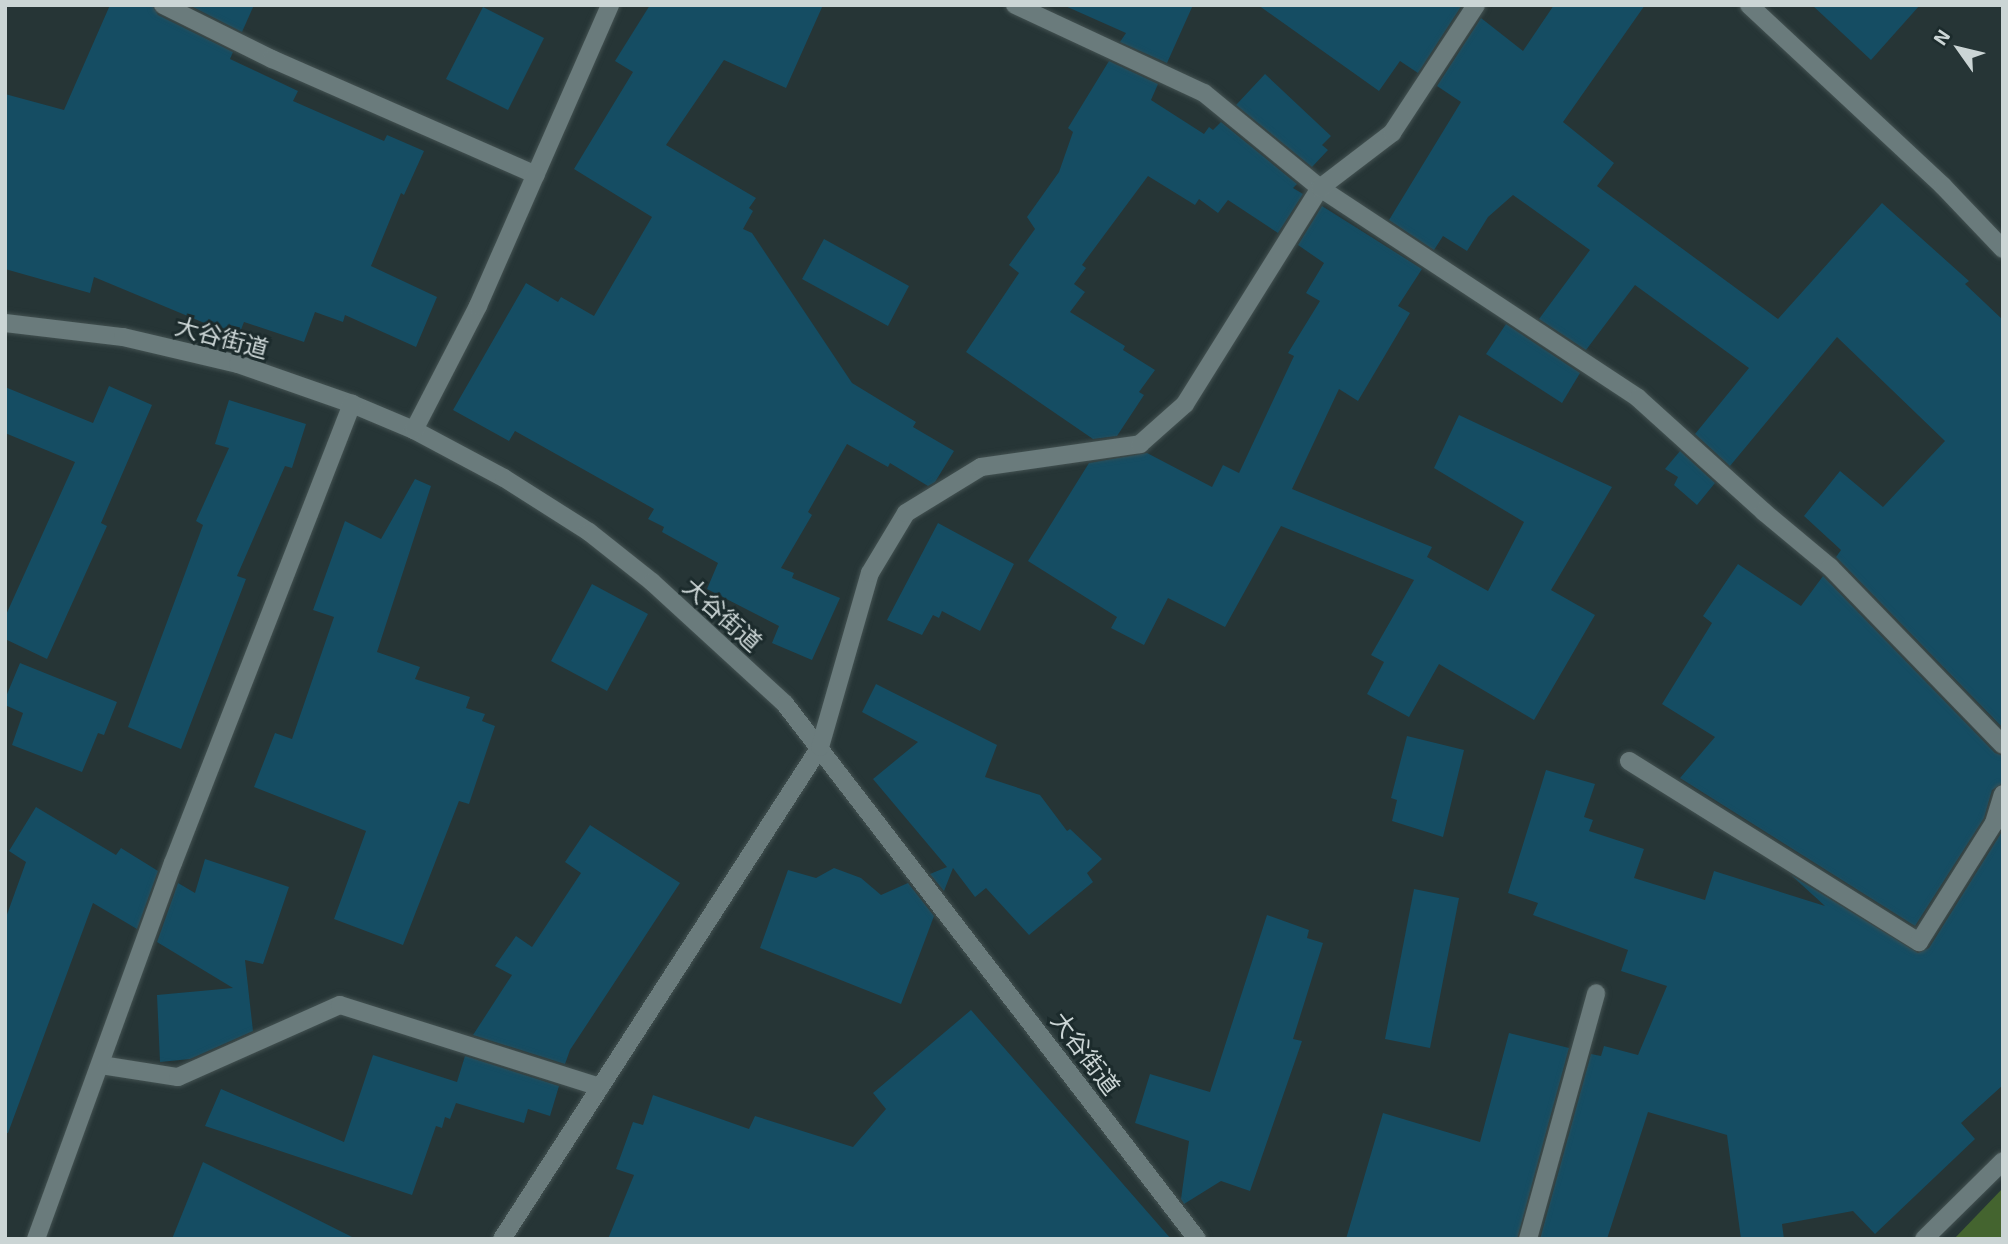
<!DOCTYPE html>
<html>
<head>
<meta charset="utf-8">
<style>
  body { margin:0 }
  #map { position:relative; width:2008px; height:1244px; overflow:hidden; background:#263536; font-family:"Exo 2","Noto Sans JP",sans-serif }
  div>[style] { position:absolute }
  [style*='--x'] { left:calc(var(--x)*1px); top:calc(var(--y)*1px); width:calc(var(--w)*1px); rotate:calc(var(--a)*1deg) }
  .green>* { inset:0; background:#44642f }
  .building>* { inset:0; background:#154d63 }
  .roads { filter:drop-shadow(0 0 2px #435151) drop-shadow(0 0 2px #435151) }
  .minor>* { height:18px; margin:-9px; padding:0 9px; transform-origin:9px; border-radius:9px; background:#6a7b7c }
  span { translate:-50% -50%; white-space:nowrap; text-align:center; line-height:1.15; -webkit-text-stroke:6px #1c2b2c; paint-order:stroke }
  .street-label { font-size:24px; color:#cbd5d5 }
  .frame { position:absolute; inset:0; border:7px solid #cbd5d5; pointer-events:none }
  .north { position:absolute; left:1924px; top:14px; width:70px; height:70px; -webkit-text-stroke:5px #1c2b2c; paint-order:stroke; rotate:304deg; font-size:19px; font-weight:700; line-height:28px; text-align:center; color:#cbd5d5 }
  .north::after { content:''; display:block; margin:auto; width:24px; height:32px; background:#cbd5d5; clip-path:polygon(50% 0,100% 100%,50% 72%,0 100%) }
</style>
</head>
<body>
<div id="map">
  <div class="green">
    <i style="clip-path:polygon(2003px 1188px,2003px 1239px,1954px 1239px)"></i>
  </div>
  <div class="building">
    <i style="clip-path:polygon(110px 5px,152px 5px,158px 15px,233px 52px,230px 59px,298px 91px,293px 101px,384px 141px,387px 135px,424px 151px,404px 195px,401px 193px,371px 266px,437px 297px,416px 347px,345px 315px,343px 322px,315px 312px,304px 342px,244px 322px,238px 337px,94px 277px,90px 293px,5px 269px,5px 94px,64px 110px)"></i>
    <i style="clip-path:polygon(189px 5px,254px 5px,242px 32px)"></i>
    <i style="clip-path:polygon(650px 5px,823px 5px,786px 88px,724px 60px,666px 145px,756px 198px,749px 208px,753px 211px,743px 229px,752px 233px,852px 383px,916px 422px,913px 427px,954px 451px,935px 482px,928px 486px,890px 463px,888px 467px,847px 444px,808px 512px,812px 515px,781px 568px,794px 573px,792px 578px,840px 598px,812px 660px,772px 643px,779px 626px,707px 589px,718px 563px,662px 532px,664px 527px,648px 519px,654px 509px,515px 431px,509px 441px,453px 410px,526px 283px,558px 302px,561px 297px,594px 316px,652px 217px,574px 169px,633px 72px,615px 61px)"></i>
    <i style="clip-path:polygon(1063px 5px,1193px 5px,1167px 63px,1120px 42px,1126px 33px)"></i>
    <i style="clip-path:polygon(1258px 5px,1462px 5px,1418px 73px,1400px 61px,1379px 91px)"></i>
    <i style="clip-path:polygon(1554px 5px,1645px 5px,1563px 122px,1614px 163px,1597px 186px,1778px 319px,1882px 203px,1969px 281px,1965px 284px,2003px 320px,2003px 728px,1836px 557px,1841px 550px,1804px 516px,1840px 471px,1883px 507px,1945px 441px,1837px 337px,1730px 466px,1695px 434px,1749px 368px,1635px 285px,1586px 350px,1539px 319px,1590px 250px,1513px 195px,1488px 217px,1467px 251px,1443px 236px,1434px 250px,1389px 220px,1461px 102px,1437px 86px,1481px 18px,1523px 51px)"></i>
    <i style="clip-path:polygon(1812px 5px,1920px 5px,1871px 60px)"></i>
    <i style="clip-path:polygon(483px 7px,544px 38px,508px 110px,446px 79px)"></i>
    <i style="clip-path:polygon(1109px 61px,1158px 84px,1151px 100px,1204px 134px,1209px 127px,1213px 130px,1221px 122px,1297px 184px,1293px 188px,1303px 194px,1278px 233px,1228px 200px,1218px 213px,1199px 199px,1195px 205px,1148px 176px,1082px 265px,1086px 268px,1074px 284px,1085px 292px,1070px 312px,1125px 346px,1123px 350px,1155px 370px,1139px 392px,1144px 395px,1117px 436px,1093px 439px,966px 352px,1019px 273px,1009px 265px,1035px 229px,1027px 217px,1059px 172px,1073px 132px,1068px 128px)"></i>
    <i style="clip-path:polygon(1265px 74px,1331px 136px,1322px 145px,1328px 150px,1312px 167px,1236px 105px)"></i>
    <i style="clip-path:polygon(1322px 206px,1422px 269px,1398px 306px,1410px 313px,1358px 401px,1339px 389px,1292px 489px,1432px 547px,1427px 557px,1488px 591px,1524px 522px,1434px 468px,1459px 415px,1612px 487px,1551px 590px,1595px 615px,1534px 720px,1439px 664px,1409px 717px,1367px 694px,1384px 662px,1371px 655px,1414px 580px,1281px 526px,1225px 627px,1168px 598px,1144px 645px,1111px 628px,1117px 617px,1028px 561px,1089px 463px,1147px 453px,1212px 487px,1223px 465px,1239px 473px,1294px 356px,1288px 353px,1320px 301px,1306px 293px,1324px 263px,1298px 245px)"></i>
    <i style="clip-path:polygon(824px 239px,909px 286px,888px 326px,802px 279px)"></i>
    <i style="clip-path:polygon(1506px 324px,1580px 373px,1562px 403px,1486px 354px)"></i>
    <i style="clip-path:polygon(109px 386px,152px 405px,101px 523px,107px 526px,47px 659px,5px 639px,5px 617px,75px 462px,5px 433px,5px 387px,93px 423px)"></i>
    <i style="clip-path:polygon(229px 400px,306px 424px,292px 468px,285px 466px,237px 576px,246px 579px,181px 749px,128px 727px,203px 525px,196px 521px,229px 448px,215px 444px)"></i>
    <i style="clip-path:polygon(1680px 451px,1715px 483px,1697px 505px,1674px 485px,1678px 477px,1665px 469px)"></i>
    <i style="clip-path:polygon(415px 479px,431px 486px,377px 652px,420px 667px,415px 679px,470px 697px,466px 708px,485px 714px,482px 721px,495px 726px,469px 804px,459px 801px,403px 945px,334px 919px,366px 831px,254px 787px,275px 733px,292px 739px,334px 617px,313px 610px,345px 521px,381px 539px)"></i>
    <i style="clip-path:polygon(938px 523px,1014px 564px,980px 631px,942px 611px,939px 618px,933px 615px,922px 635px,887px 620px)"></i>
    <i style="clip-path:polygon(1738px 564px,1801px 606px,1823px 576px,1995px 753px,2003px 756px,2003px 783px,1992px 790px,1984px 818px,1915px 926px,1680px 778px,1715px 737px,1662px 704px,1712px 623px,1703px 616px)"></i>
    <i style="clip-path:polygon(592px 584px,648px 614px,607px 691px,551px 661px)"></i>
    <i style="clip-path:polygon(20px 663px,117px 702px,104px 735px,98px 733px,82px 772px,12px 745px,23px 713px,5px 705px,5px 699px)"></i>
    <i style="clip-path:polygon(876px 684px,997px 745px,985px 777px,1040px 795px,1067px 831px,1070px 829px,1102px 859px,1087px 873px,1093px 882px,1029px 935px,986px 888px,975px 897px,953px 868px,944px 891px,930px 874px,947px 867px,873px 779px,918px 742px,862px 712px)"></i>
    <i style="clip-path:polygon(1407px 736px,1464px 750px,1443px 837px,1392px 821px,1397px 800px,1391px 798px)"></i>
    <i style="clip-path:polygon(1546px 770px,1595px 784px,1584px 817px,1593px 820px,1589px 831px,1644px 849px,1634px 878px,1705px 900px,1714px 871px,1825px 906px,1791px 875px,1918px 953px,1929px 948px,2003px 830px,2003px 1085px,1961px 1123px,1975px 1139px,1875px 1234px,1853px 1211px,1782px 1224px,1784px 1239px,1741px 1239px,1727px 1135px,1648px 1112px,1607px 1239px,1540px 1239px,1591px 1054px,1601px 1056px,1604px 1046px,1638px 1055px,1667px 986px,1621px 971px,1628px 950px,1533px 915px,1538px 903px,1508px 893px)"></i>
    <i style="clip-path:polygon(36px 807px,116px 855px,121px 848px,158px 871px,137px 929px,93px 903px,8px 1133px,5px 1133px,5px 920px,26px 862px,9px 851px)"></i>
    <i style="clip-path:polygon(590px 825px,680px 883px,570px 1050px,565px 1064px,473px 1035px,512px 975px,495px 966px,516px 936px,532px 947px,581px 873px,565px 862px)"></i>
    <i style="clip-path:polygon(205px 859px,289px 887px,263px 964px,245px 960px,253px 1031px,190px 1059px,160px 1062px,157px 995px,233px 988px,157px 942px,178px 883px,195px 893px)"></i>
    <i style="clip-path:polygon(834px 868px,861px 878px,881px 895px,908px 883px,934px 916px,901px 1004px,760px 948px,788px 870px,816px 878px)"></i>
    <i style="clip-path:polygon(1414px 889px,1459px 898px,1430px 1048px,1385px 1039px)"></i>
    <i style="clip-path:polygon(1267px 915px,1309px 930px,1307px 938px,1323px 943px,1293px 1039px,1302px 1041px,1250px 1191px,1221px 1181px,1184px 1204px,1181px 1199px,1189px 1141px,1135px 1123px,1150px 1074px,1210px 1092px)"></i>
    <i style="clip-path:polygon(971px 1010px,1171px 1239px,608px 1239px,634px 1175px,616px 1169px,633px 1122px,643px 1125px,653px 1095px,749px 1129px,755px 1116px,853px 1147px,886px 1109px,873px 1093px)"></i>
    <i style="clip-path:polygon(1509px 1033px,1569px 1048px,1517px 1239px,1346px 1239px,1383px 1113px,1480px 1142px)"></i>
    <i style="clip-path:polygon(373px 1055px,457px 1082px,465px 1056px,559px 1086px,550px 1116px,528px 1109px,524px 1123px,456px 1103px,450px 1119px,445px 1117px,442px 1128px,436px 1126px,412px 1195px,205px 1126px,221px 1089px,344px 1142px)"></i>
    <i style="clip-path:polygon(203px 1162px,356px 1239px,172px 1239px)"></i>
  </div>
  <div class="roads">
    <div class="minor">
      <i style="--x:163;--y:5;--w:122;--a:26.4"></i>
      <i style="--x:272;--y:59;--w:288;--a:23.7"></i>
      <i style="--x:1015;--y:5;--w:208;--a:25"></i>
      <i style="--x:1204;--y:93;--w:150;--a:39.3"></i>
      <i style="--x:1320;--y:188;--w:381;--a:33.4"></i>
      <i style="--x:1638;--y:398;--w:170;--a:42.1"></i>
      <i style="--x:1764;--y:512;--w:86;--a:39.8"></i>
      <i style="--x:1830;--y:567;--w:248;--a:45.8"></i>
      <i style="--x:1749;--y:5;--w:265;--a:43"></i>
      <i style="--x:1943;--y:186;--w:87;--a:46.4"></i>
      <i style="--x:5;--y:323;--w:119;--a:6.8"></i>
      <i style="--x:123;--y:337;--w:118;--a:13.2"></i>
      <i style="--x:238;--y:364;--w:121;--a:19.3"></i>
      <i style="--x:352;--y:404;--w:67;--a:22.8"></i>
      <i style="--x:414;--y:430;--w:102;--a:28.1"></i>
      <i style="--x:504;--y:478;--w:101;--a:32.4"></i>
      <i style="--x:589;--y:532;--w:80;--a:38.4"></i>
      <i style="--x:652;--y:582;--w:180;--a:42.5"></i>
      <i style="--x:785;--y:704;--w:675;--a:52.4"></i>
      <i style="--x:414;--y:430;--w:140;--a:-62.7"></i>
      <i style="--x:478;--y:306;--w:329;--a:-66.3"></i>
      <i style="--x:1629;--y:761;--w:342;--a:32"></i>
      <i style="--x:1919;--y:942;--w:141;--a:-57.8"></i>
      <i style="--x:1994;--y:823;--w:30;--a:-73"></i>
      <i style="--x:101;--y:1065;--w:78;--a:8.9"></i>
      <i style="--x:178;--y:1077;--w:177;--a:-24"></i>
      <i style="--x:340;--y:1005;--w:273;--a:17.5"></i>
      <i style="--x:36;--y:1239;--w:400;--a:-70"></i>
      <i style="--x:173;--y:863;--w:493;--a:-68.7"></i>
      <i style="--x:502;--y:1239;--w:586;--a:-57.12"></i>
      <i style="--x:820;--y:747;--w:181;--a:-74"></i>
      <i style="--x:870;--y:573;--w:70;--a:-59"></i>
      <i style="--x:906;--y:513;--w:88;--a:-31.5"></i>
      <i style="--x:981;--y:467;--w:161;--a:-8.2"></i>
      <i style="--x:1140;--y:444;--w:60;--a:-41.6"></i>
      <i style="--x:1185;--y:404;--w:255;--a:-58"></i>
      <i style="--x:1320;--y:188;--w:91;--a:-37.4"></i>
      <i style="--x:1392;--y:133;--w:153;--a:-56.7"></i>
      <i style="--x:1528;--y:1239;--w:255;--a:-74.5"></i>
      <i style="--x:1924;--y:1239;--w:111;--a:-44.6"></i>
    </div>
  </div>
  <div class="street-label">
    <span style="left:222px;top:337px;rotate:15deg">大谷街道</span>
    <span style="left:723px;top:614px;rotate:42deg">大谷街道</span>
    <span style="left:1086px;top:1053px;rotate:53deg">大谷街道</span>
  </div>
  <div class="frame"></div>
  <div class="north">N</div>
</div>
</body>
</html>
